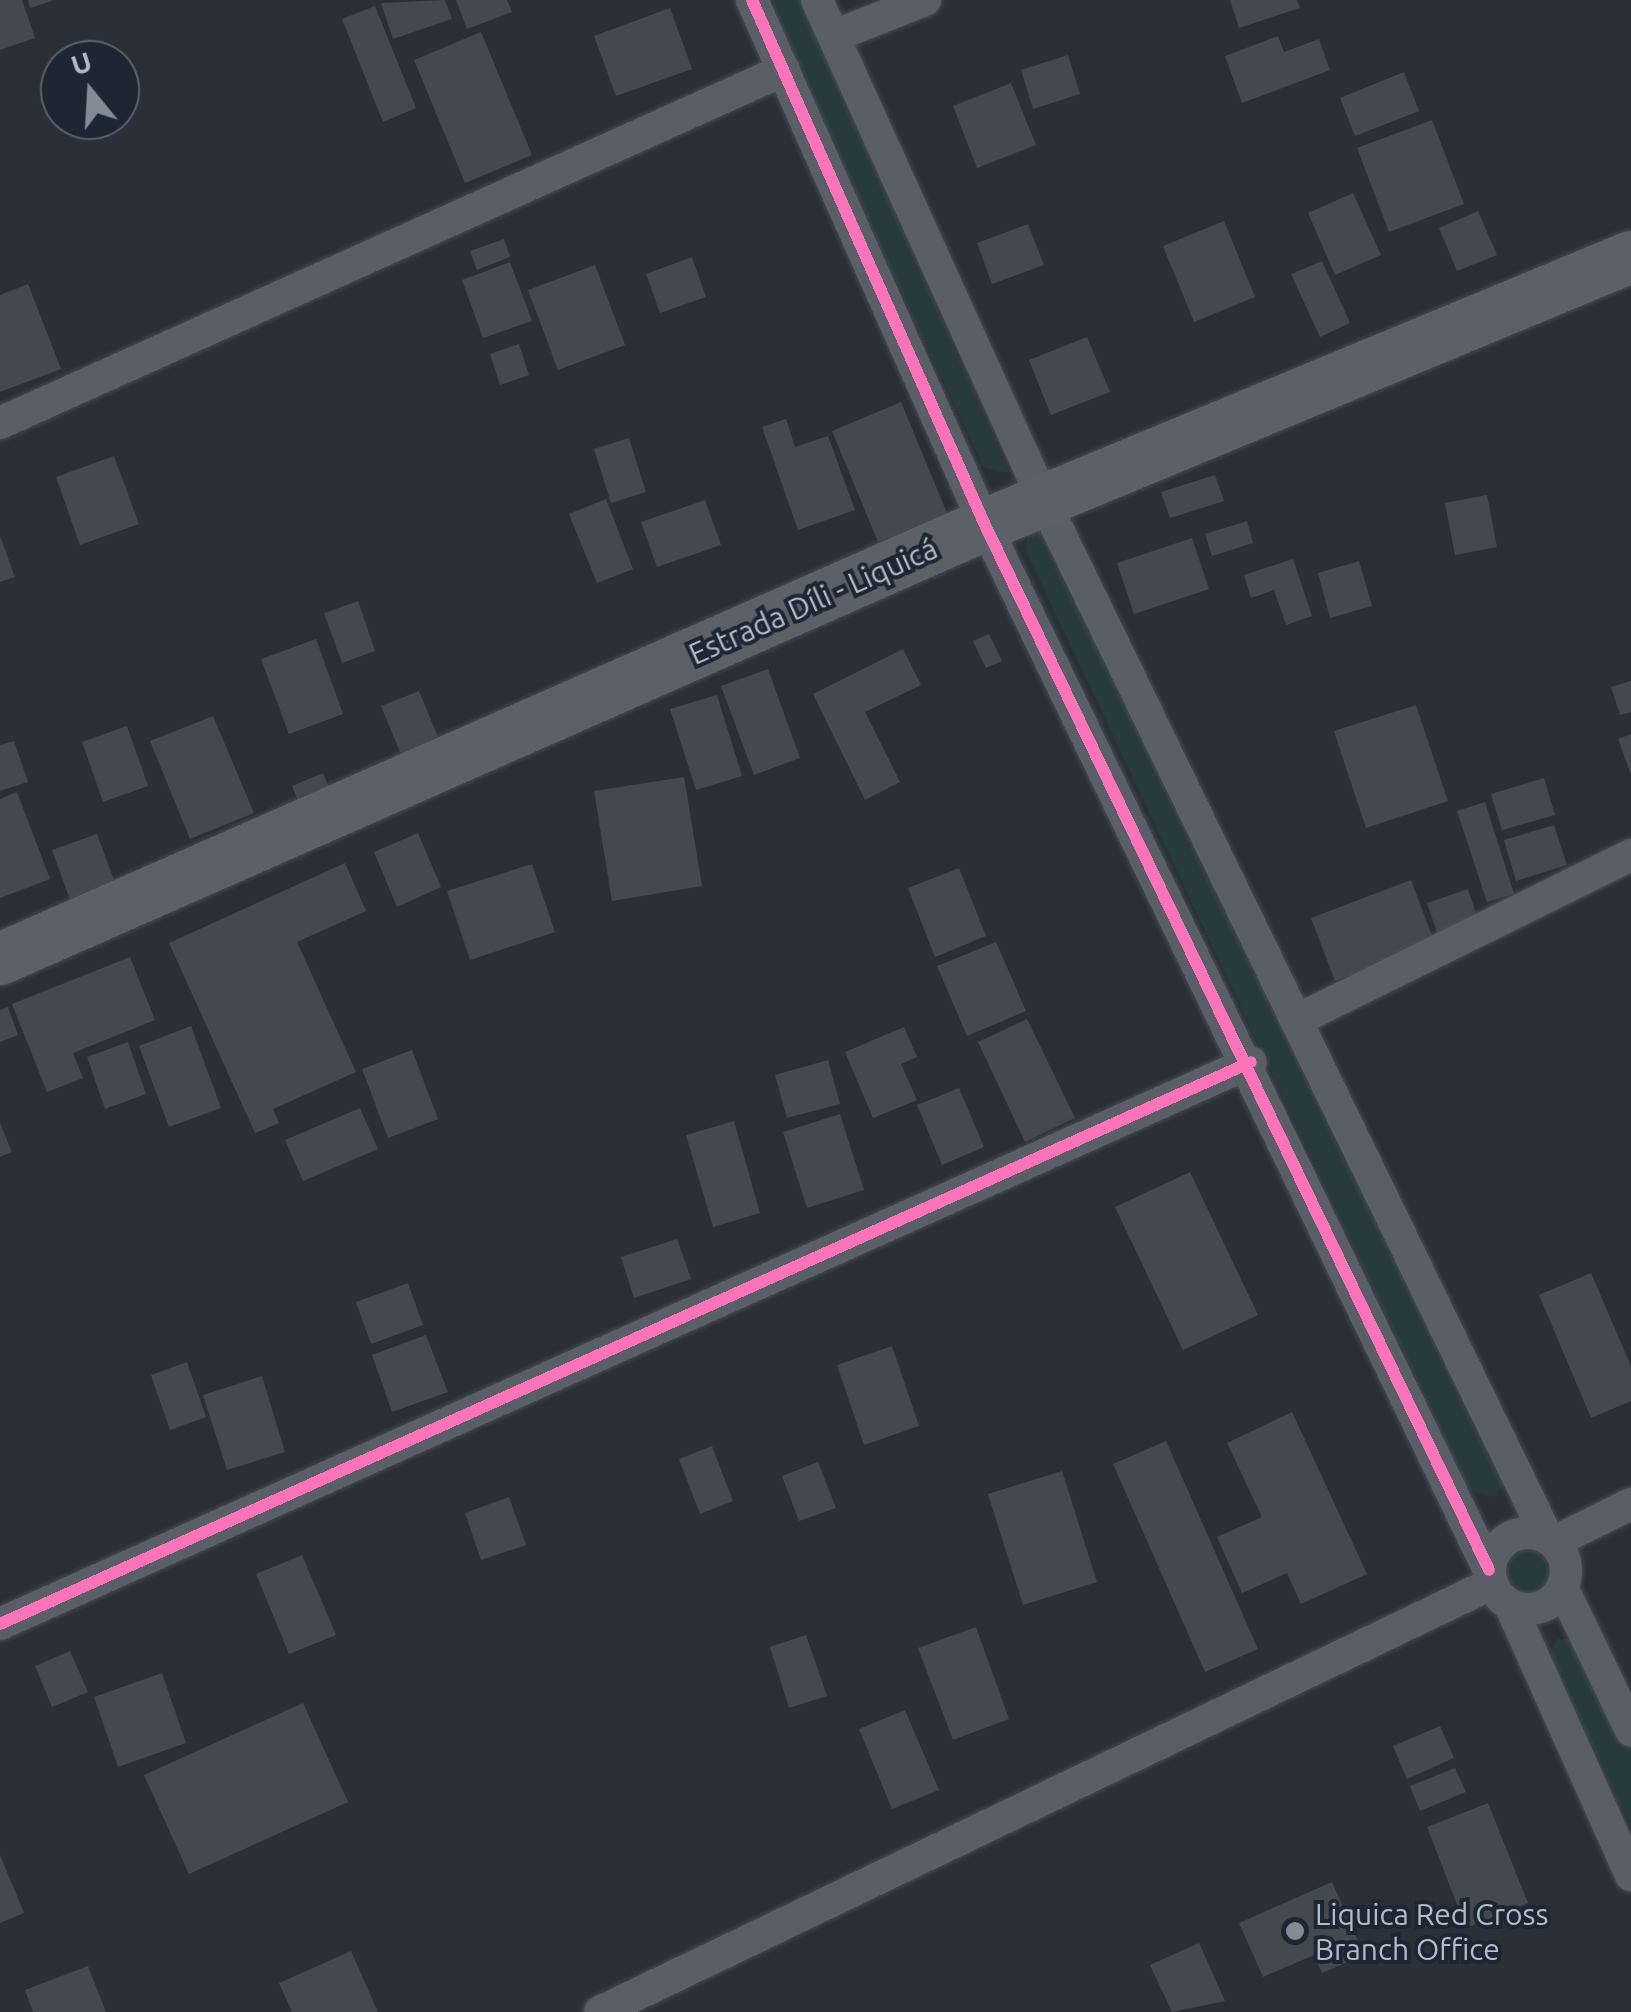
<!DOCTYPE html>
<html>
<head>
<meta charset="utf-8">
<style>
  body { margin:0 }
  #map { position:relative; width:1631px; height:2012px; overflow:hidden; background:#2a3038; font-family:Ubuntu,sans-serif }
  div>[style] { position:absolute }
  [style*='--x'] { left:calc(var(--x)*1px); top:calc(var(--y)*1px); width:calc(var(--w)*1px); rotate:calc(var(--a)*1deg) }
  .green>* { inset:0; background:#273a3e }
  .round { border-radius:50% }
  .building>* { inset:0; background:#444950 }
  .roads { filter:drop-shadow(0 0 2px #484c53) drop-shadow(0 0 2px #484c53) }
  .minor>* { height:32px; margin:-16px; padding:0 16px; transform-origin:16px; border-radius:16px; background:#5a5e66 }
  .minor>.ring { margin:-16px; padding:0; box-sizing:content-box; background:none; border:32px solid #5a5e66; border-radius:50% }
  .primary>* { height:52px; margin:-26px; padding:0 26px; transform-origin:26px; border-radius:26px; background:#5c6168 }
  .cycleway>* { height:12px; margin:-6px; padding:0 6px; transform-origin:6px; border-radius:6px; background:#fb73b8 }
  .dots>* { width:28px; height:28px; translate:-50% -50%; box-sizing:border-box; border:5px solid #1d2633; border-radius:50% }
  span { translate:-50% -50%; white-space:nowrap; text-align:center; line-height:1.15; -webkit-text-stroke:8px #1d2633; paint-order:stroke }
  .street-label { font-size:30px; color:#b4bcc9 }
  .poi-label { font-size:30px; color:#b4bcc9 }
  .left { translate:0 -50%; text-align:left }
  .north { position:absolute; left:40px; top:40px; width:100px; height:100px; box-sizing:border-box; background:#1d2633; border:2px solid #59626f; border-radius:50%; rotate:342deg; font-size:28px; font-weight:700; line-height:40px; text-align:center; color:#b4bcc9 }
  .north::after { content:''; display:block; margin:auto; width:35px; height:45px; background:#848b96; clip-path:polygon(50% 0,100% 100%,50% 72%,0 100%) }
</style>
</head>
<body>
<div id="map">
  <div class="green">
    <i style="clip-path:polygon(764px 0,802px 0,1009px 473px,984px 468px)"></i>
    <i style="clip-path:polygon(1042px 528px,1503px 1482px,1495px 1497px,1469px 1491px,1026px 551px,1027px 535px)"></i>
    <i class="round" style="left:1507px;top:1550px;width:42px;height:42px"></i>
    <i style="clip-path:polygon(1573px 1638px,1631px 1745px,1631px 1827px,1550px 1655px,1557px 1639px)"></i>
  </div>
  <div class="building">
    <i style="clip-path:polygon(0 0,22px 0,35px 38px,0 50px)"></i>
    <i style="clip-path:polygon(28px 0,52px 0,52px 1px,30px 8px)"></i>
    <i style="clip-path:polygon(445px 0,452px 19px,393px 39px,381px 3px)"></i>
    <i style="clip-path:polygon(456px 0,507px 0,512px 12px,467px 29px)"></i>
    <i style="clip-path:polygon(1230px 0,1297px 0,1300px 8px,1239px 28px)"></i>
    <i style="clip-path:polygon(375px 6px,416px 108px,383px 122px,342px 19px)"></i>
    <i style="clip-path:polygon(670px 8px,692px 69px,616px 96px,594px 36px)"></i>
    <i style="clip-path:polygon(481px 32px,532px 155px,465px 183px,414px 60px)"></i>
    <i style="clip-path:polygon(1278px 36px,1284px 52px,1319px 39px,1330px 70px,1242px 103px,1225px 56px)"></i>
    <i style="clip-path:polygon(1068px 55px,1080px 94px,1033px 109px,1021px 70px)"></i>
    <i style="clip-path:polygon(1404px 72px,1419px 111px,1355px 136px,1340px 98px)"></i>
    <i style="clip-path:polygon(1011px 83px,1036px 145px,977px 168px,953px 106px)"></i>
    <i style="clip-path:polygon(1432px 120px,1464px 204px,1389px 232px,1357px 148px)"></i>
    <i style="clip-path:polygon(1353px 193px,1381px 255px,1335px 275px,1308px 213px)"></i>
    <i style="clip-path:polygon(1478px 211px,1497px 255px,1457px 271px,1439px 228px)"></i>
    <i style="clip-path:polygon(1224px 221px,1255px 297px,1194px 322px,1163px 246px)"></i>
    <i style="clip-path:polygon(1028px 224px,1044px 265px,992px 284px,977px 243px)"></i>
    <i style="clip-path:polygon(504px 239px,510px 257px,477px 270px,470px 251px)"></i>
    <i style="clip-path:polygon(692px 257px,706px 297px,660px 313px,646px 274px)"></i>
    <i style="clip-path:polygon(1322px 261px,1350px 323px,1320px 337px,1291px 274px)"></i>
    <i style="clip-path:polygon(510px 262px,532px 321px,483px 338px,462px 280px)"></i>
    <i style="clip-path:polygon(595px 265px,625px 345px,558px 370px,528px 290px)"></i>
    <i style="clip-path:polygon(28px 284px,61px 369px,0 392px,0 295px)"></i>
    <i style="clip-path:polygon(1087px 337px,1110px 392px,1051px 415px,1029px 360px)"></i>
    <i style="clip-path:polygon(519px 344px,529px 375px,500px 385px,490px 354px)"></i>
    <i style="clip-path:polygon(901px 402px,952px 525px,883px 554px,832px 431px)"></i>
    <i style="clip-path:polygon(786px 419px,795px 447px,828px 436px,855px 510px,798px 530px,762px 427px)"></i>
    <i style="clip-path:polygon(629px 438px,646px 492px,611px 503px,594px 449px)"></i>
    <i style="clip-path:polygon(114px 456px,139px 524px,80px 545px,56px 477px)"></i>
    <i style="clip-path:polygon(1215px 475px,1224px 501px,1170px 518px,1161px 492px)"></i>
    <i style="clip-path:polygon(1487px 495px,1497px 547px,1455px 555px,1445px 503px)"></i>
    <i style="clip-path:polygon(606px 499px,633px 569px,597px 583px,569px 514px)"></i>
    <i style="clip-path:polygon(705px 500px,721px 545px,657px 567px,641px 522px)"></i>
    <i style="clip-path:polygon(1247px 521px,1253px 543px,1212px 556px,1205px 534px)"></i>
    <i style="clip-path:polygon(0 536px,15px 577px,0 582px)"></i>
    <i style="clip-path:polygon(1192px 538px,1209px 589px,1134px 614px,1117px 563px)"></i>
    <i style="clip-path:polygon(1293px 559px,1312px 616px,1286px 625px,1274px 590px,1251px 598px,1244px 575px)"></i>
    <i style="clip-path:polygon(1359px 561px,1372px 606px,1330px 618px,1318px 573px)"></i>
    <i style="clip-path:polygon(358px 601px,375px 651px,342px 663px,324px 613px)"></i>
    <i style="clip-path:polygon(989px 634px,1002px 661px,986px 668px,973px 641px)"></i>
    <i style="clip-path:polygon(316px 639px,343px 714px,289px 734px,261px 659px)"></i>
    <i style="clip-path:polygon(903px 649px,921px 685px,865px 712px,900px 782px,865px 800px,813px 694px)"></i>
    <i style="clip-path:polygon(768px 669px,800px 758px,754px 775px,721px 686px)"></i>
    <i style="clip-path:polygon(1631px 681px,1631px 712px,1620px 715px,1611px 687px)"></i>
    <i style="clip-path:polygon(419px 691px,443px 749px,405px 764px,381px 706px)"></i>
    <i style="clip-path:polygon(717px 695px,742px 776px,696px 790px,670px 709px)"></i>
    <i style="clip-path:polygon(1416px 705px,1448px 801px,1366px 828px,1334px 731px)"></i>
    <i style="clip-path:polygon(213px 716px,254px 813px,190px 839px,150px 741px)"></i>
    <i style="clip-path:polygon(127px 726px,148px 786px,103px 802px,82px 742px)"></i>
    <i style="clip-path:polygon(1631px 734px,1631px 774px,1618px 739px)"></i>
    <i style="clip-path:polygon(14px 741px,28px 782px,0 791px,0 745px)"></i>
    <i style="clip-path:polygon(323px 773px,334px 801px,303px 813px,292px 786px)"></i>
    <i style="clip-path:polygon(684px 777px,702px 886px,612px 901px,594px 791px)"></i>
    <i style="clip-path:polygon(1544px 778px,1555px 815px,1502px 830px,1491px 794px)"></i>
    <i style="clip-path:polygon(17px 792px,50px 879px,0 898px,0 799px)"></i>
    <i style="clip-path:polygon(1485px 802px,1514px 894px,1487px 902px,1457px 811px)"></i>
    <i style="clip-path:polygon(1554px 825px,1567px 865px,1516px 881px,1504px 840px)"></i>
    <i style="clip-path:polygon(418px 833px,441px 887px,397px 907px,374px 852px)"></i>
    <i style="clip-path:polygon(97px 834px,118px 891px,73px 908px,52px 850px)"></i>
    <i style="clip-path:polygon(345px 863px,366px 911px,297px 942px,356px 1072px,273px 1109px,279px 1123px,255px 1133px,169px 943px)"></i>
    <i style="clip-path:polygon(532px 864px,555px 932px,470px 960px,447px 891px)"></i>
    <i style="clip-path:polygon(959px 868px,986px 936px,935px 957px,908px 888px)"></i>
    <i style="clip-path:polygon(1411px 880px,1435px 944px,1335px 981px,1311px 918px)"></i>
    <i style="clip-path:polygon(1468px 889px,1480px 925px,1439px 939px,1427px 903px)"></i>
    <i style="clip-path:polygon(996px 942px,1026px 1011px,967px 1036px,937px 966px)"></i>
    <i style="clip-path:polygon(130px 957px,155px 1020px,73px 1053px,83px 1078px,47px 1092px,12px 1004px)"></i>
    <i style="clip-path:polygon(8px 1007px,18px 1035px,0 1042px,0 1010px)"></i>
    <i style="clip-path:polygon(1027px 1019px,1075px 1118px,1025px 1142px,978px 1042px)"></i>
    <i style="clip-path:polygon(191px 1026px,221px 1108px,169px 1127px,139px 1046px)"></i>
    <i style="clip-path:polygon(904px 1027px,917px 1057px,901px 1064px,917px 1100px,873px 1118px,845px 1052px)"></i>
    <i style="clip-path:polygon(128px 1042px,146px 1094px,105px 1109px,87px 1057px)"></i>
    <i style="clip-path:polygon(412px 1050px,438px 1119px,388px 1138px,362px 1069px)"></i>
    <i style="clip-path:polygon(828px 1060px,840px 1104px,787px 1118px,775px 1075px)"></i>
    <i style="clip-path:polygon(959px 1088px,984px 1147px,942px 1165px,917px 1105px)"></i>
    <i style="clip-path:polygon(360px 1108px,378px 1149px,303px 1181px,285px 1140px)"></i>
    <i style="clip-path:polygon(840px 1114px,864px 1190px,807px 1208px,783px 1132px)"></i>
    <i style="clip-path:polygon(734px 1121px,760px 1213px,713px 1227px,686px 1135px)"></i>
    <i style="clip-path:polygon(0 1123px,12px 1152px,0 1157px)"></i>
    <i style="clip-path:polygon(1190px 1172px,1258px 1315px,1183px 1350px,1115px 1207px)"></i>
    <i style="clip-path:polygon(677px 1239px,691px 1279px,634px 1298px,621px 1257px)"></i>
    <i style="clip-path:polygon(1591px 1273px,1631px 1366px,1631px 1401px,1591px 1418px,1539px 1295px)"></i>
    <i style="clip-path:polygon(408px 1283px,423px 1325px,371px 1344px,356px 1302px)"></i>
    <i style="clip-path:polygon(426px 1335px,448px 1392px,392px 1412px,372px 1355px)"></i>
    <i style="clip-path:polygon(892px 1346px,919px 1426px,864px 1445px,837px 1365px)"></i>
    <i style="clip-path:polygon(187px 1362px,206px 1417px,170px 1430px,151px 1375px)"></i>
    <i style="clip-path:polygon(262px 1376px,285px 1452px,227px 1470px,203px 1395px)"></i>
    <i style="clip-path:polygon(1292px 1412px,1367px 1574px,1301px 1604px,1287px 1573px,1242px 1593px,1217px 1537px,1262px 1517px,1227px 1443px)"></i>
    <i style="clip-path:polygon(1166px 1441px,1258px 1649px,1205px 1672px,1113px 1464px)"></i>
    <i style="clip-path:polygon(712px 1446px,733px 1501px,700px 1514px,679px 1459px)"></i>
    <i style="clip-path:polygon(818px 1462px,836px 1508px,799px 1521px,782px 1476px)"></i>
    <i style="clip-path:polygon(1062px 1471px,1097px 1582px,1023px 1605px,988px 1494px)"></i>
    <i style="clip-path:polygon(509px 1497px,526px 1545px,481px 1560px,465px 1513px)"></i>
    <i style="clip-path:polygon(302px 1555px,336px 1635px,289px 1654px,256px 1574px)"></i>
    <i style="clip-path:polygon(976px 1627px,1009px 1719px,953px 1740px,918px 1648px)"></i>
    <i style="clip-path:polygon(806px 1635px,827px 1696px,789px 1708px,770px 1647px)"></i>
    <i style="clip-path:polygon(70px 1651px,88px 1692px,52px 1707px,35px 1666px)"></i>
    <i style="clip-path:polygon(162px 1673px,186px 1743px,118px 1767px,94px 1697px)"></i>
    <i style="clip-path:polygon(303px 1703px,348px 1802px,189px 1874px,144px 1775px)"></i>
    <i style="clip-path:polygon(905px 1710px,939px 1790px,892px 1809px,859px 1729px)"></i>
    <i style="clip-path:polygon(1440px 1726px,1454px 1758px,1407px 1779px,1393px 1746px)"></i>
    <i style="clip-path:polygon(1455px 1768px,1466px 1792px,1420px 1811px,1410px 1786px)"></i>
    <i style="clip-path:polygon(1488px 1803px,1528px 1903px,1466px 1928px,1427px 1827px)"></i>
    <i style="clip-path:polygon(0 1855px,24px 1913px,0 1923px)"></i>
    <i style="clip-path:polygon(1332px 1882px,1364px 1955px,1322px 1973px,1314px 1955px,1263px 1977px,1239px 1923px)"></i>
    <i style="clip-path:polygon(1199px 1943px,1225px 2001px,1172px 2012px,1150px 1965px)"></i>
    <i style="clip-path:polygon(351px 1951px,378px 2012px,292px 2012px,279px 1983px)"></i>
    <i style="clip-path:polygon(88px 1966px,106px 2012px,33px 2012px,25px 1990px)"></i>
  </div>
  <div class="roads">
    <div class="minor">
      <i style="--x:752;--y:0;--w:574;--a:66.07"></i>
      <i style="--x:985;--y:525;--w:1160;--a:64.25"></i>
      <i style="--x:817;--y:0;--w:550;--a:65.63"></i>
      <i style="--x:1044;--y:501;--w:1152;--a:64.1"></i>
      <i style="--x:834;--y:36;--w:98;--a:-21.6"></i>
      <i style="--x:0;--y:423;--w:860;--a:-24.24"></i>
      <i style="--x:1299;--y:1019;--w:370;--a:-26.3"></i>
      <i class="ring" style="left:1490px;top:1533px;width:44px;height:44px"></i>
      <i style="--x:1554;--y:1542;--w:86;--a:-26.3"></i>
      <i style="--x:1563;--y:1589;--w:157;--a:64.3"></i>
      <i style="--x:1511;--y:1607;--w:294;--a:65.9"></i>
      <i style="--x:0;--y:1624;--w:1371;--a:-24.19"></i>
      <i style="--x:600;--y:2012;--w:988;--a:-25.66"></i>
    </div>
    <div class="primary">
      <i style="--x:0;--y:959;--w:1076;--a:-23.78"></i>
      <i style="--x:985;--y:525;--w:699;--a:-22.53"></i>
    </div>
  </div>
  <div class="cycleway">
    <i style="--x:752;--y:0;--w:574;--a:66.07"></i>
    <i style="--x:985;--y:525;--w:1160;--a:64.25"></i>
    <i style="--x:0;--y:1624;--w:1371;--a:-24.19"></i>
  </div>
  <div class="dots">
    <i style="left:1295px;top:1931px;background:#848b96"></i>
  </div>
  <div class="street-label">
    <span style="left:813px;top:601px;rotate:-24deg">Estrada Díli - Liquicá</span>
  </div>
  <div class="poi-label">
    <span class="left" style="left:1315px;top:1931px">Liquica Red Cross<br>Branch Office</span>
  </div>
  <div class="north">U</div>
</div>
</body>
</html>
